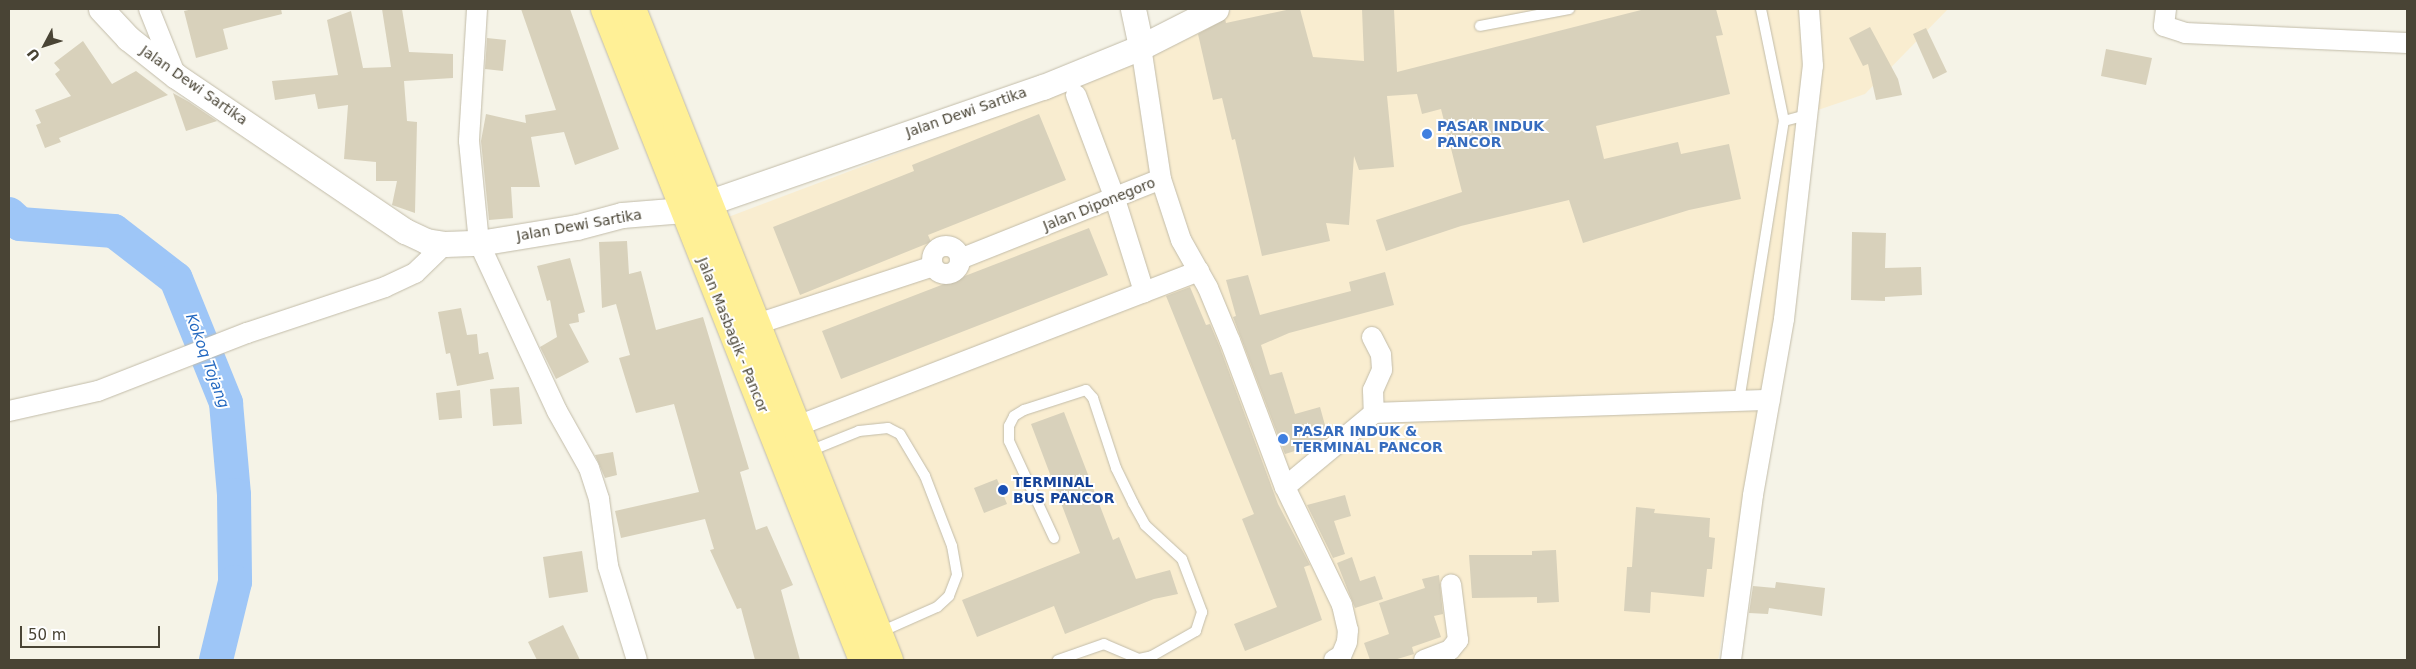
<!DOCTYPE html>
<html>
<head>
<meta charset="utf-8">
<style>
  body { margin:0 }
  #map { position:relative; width:2416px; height:669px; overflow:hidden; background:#f5f3e7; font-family:"DejaVu Sans",sans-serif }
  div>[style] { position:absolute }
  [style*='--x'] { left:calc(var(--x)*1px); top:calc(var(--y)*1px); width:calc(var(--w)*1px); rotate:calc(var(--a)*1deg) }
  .commercial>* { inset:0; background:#f9edd0 }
  .river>* { height:34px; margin:-17px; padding:0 17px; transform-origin:17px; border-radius:17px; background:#9ec6f7 }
  .building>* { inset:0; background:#d8d1bb }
  .roads { filter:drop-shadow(0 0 1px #c2bca9) drop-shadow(0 0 1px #c2bca9) }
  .service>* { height:10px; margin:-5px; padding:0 5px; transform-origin:5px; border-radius:5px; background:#fff }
  .minor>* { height:20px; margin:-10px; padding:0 10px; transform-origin:10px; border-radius:10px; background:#fff }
  .minor>.ring { margin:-10px; padding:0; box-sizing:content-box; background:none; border:20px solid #fff; border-radius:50% }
  .tertiary>* { height:25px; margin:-12.5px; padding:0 12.5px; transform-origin:12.5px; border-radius:12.5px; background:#fff }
  .primary>* { height:28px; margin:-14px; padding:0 14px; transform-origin:14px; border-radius:14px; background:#fff096 }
  .dots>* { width:14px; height:14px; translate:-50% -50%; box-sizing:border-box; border:2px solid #fff; border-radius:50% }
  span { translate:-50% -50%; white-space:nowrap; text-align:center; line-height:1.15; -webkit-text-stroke:4px #fff; paint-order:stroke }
  .street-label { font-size:14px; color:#494435 }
  .shop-label { font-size:14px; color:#366cbe; font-weight:700 }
  .left { translate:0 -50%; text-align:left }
  .transit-label { font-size:14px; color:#164399; font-weight:700 }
  .water-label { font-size:15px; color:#2368c0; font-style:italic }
  .frame { position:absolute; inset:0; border:10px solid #494435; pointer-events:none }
  .north { position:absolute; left:20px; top:20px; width:50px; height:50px; -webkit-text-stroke:4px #fff; paint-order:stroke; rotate:230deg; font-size:14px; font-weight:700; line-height:20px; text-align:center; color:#494435 }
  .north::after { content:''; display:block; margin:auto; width:18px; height:22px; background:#494435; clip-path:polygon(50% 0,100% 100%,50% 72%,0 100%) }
  .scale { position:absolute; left:20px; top:626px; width:140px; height:22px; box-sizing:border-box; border:2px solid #494435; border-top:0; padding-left:6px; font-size:15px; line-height:18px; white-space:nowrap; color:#494435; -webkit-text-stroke:4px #fff; paint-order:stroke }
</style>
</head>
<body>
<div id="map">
  <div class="commercial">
    <i style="clip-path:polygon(1233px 9px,1948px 9px,1865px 94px,1815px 111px,1718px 660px,895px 660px,723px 219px,1070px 88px)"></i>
  </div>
  <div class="river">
    <i style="--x:9;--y:214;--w:15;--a:42"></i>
    <i style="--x:20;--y:224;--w:94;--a:4.3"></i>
    <i style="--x:114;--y:231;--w:78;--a:37.7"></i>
    <i style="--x:176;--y:279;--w:134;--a:68"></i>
    <i style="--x:226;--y:403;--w:92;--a:85"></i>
    <i style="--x:234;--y:495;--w:87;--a:89.3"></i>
    <i style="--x:235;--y:582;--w:80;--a:103.7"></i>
  </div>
  <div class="building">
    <i style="clip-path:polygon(193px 9px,281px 9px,282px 14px,223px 29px,228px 49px,196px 58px,184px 11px)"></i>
    <i style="clip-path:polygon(382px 9px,402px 9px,409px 52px,453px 54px,453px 78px,404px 81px,407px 121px,417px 122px,415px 213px,392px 205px,397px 181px,376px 181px,376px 162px,344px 159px,348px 105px,318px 109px,315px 94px,275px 100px,272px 81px,338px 75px,327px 20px,351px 11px,363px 68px,391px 67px)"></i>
    <i style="clip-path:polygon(521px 9px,570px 9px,619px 149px,575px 165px,564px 132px,531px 137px,540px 187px,511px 187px,513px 218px,489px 220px,481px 141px,486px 114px,526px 123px,525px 115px,556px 110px)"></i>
    <i style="clip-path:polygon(1291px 9px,1300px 9px,1313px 57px,1364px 61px,1362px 9px,1394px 9px,1397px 72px,1645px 9px,1716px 9px,1723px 35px,1716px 36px,1730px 94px,1596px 126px,1604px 159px,1678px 142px,1681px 154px,1729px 144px,1741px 199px,1689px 210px,1583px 243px,1569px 200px,1461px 226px,1386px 251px,1376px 220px,1462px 192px,1441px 109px,1422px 114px,1417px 94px,1387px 96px,1394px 167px,1359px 170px,1354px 156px,1349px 225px,1326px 223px,1330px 241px,1262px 256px,1235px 139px,1232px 140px,1222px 98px,1213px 100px,1198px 34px,1225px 19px,1226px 23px)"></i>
    <i style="clip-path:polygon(1870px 27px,1898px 79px,1902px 95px,1876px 100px,1868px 64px,1863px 66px,1849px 38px)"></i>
    <i style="clip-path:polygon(1926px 28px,1947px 72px,1933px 79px,1913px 34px)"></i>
    <i style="clip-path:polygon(487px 38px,506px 40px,503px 71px,485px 69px)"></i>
    <i style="clip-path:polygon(83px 41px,112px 84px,136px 71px,168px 95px,59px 138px,61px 142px,45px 148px,36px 125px,41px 123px,35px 110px,71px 96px,55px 74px,60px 70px,54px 63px)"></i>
    <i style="clip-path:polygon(2106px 49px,2152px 58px,2146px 85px,2101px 76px)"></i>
    <i style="clip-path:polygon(173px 93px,189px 102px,217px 121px,186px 131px)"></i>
    <i style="clip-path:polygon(1039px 114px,1066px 180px,928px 235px,931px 242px,800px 295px,773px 227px,914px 171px,912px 165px)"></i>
    <i style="clip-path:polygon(1089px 228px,1108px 275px,841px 379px,822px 331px)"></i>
    <i style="clip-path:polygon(1852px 232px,1886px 233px,1885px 268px,1921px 267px,1922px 295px,1885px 297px,1885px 301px,1851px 300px)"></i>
    <i style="clip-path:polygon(627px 241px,629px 274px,641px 271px,656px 330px,703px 317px,749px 469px,740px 472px,756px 530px,767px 526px,793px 585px,781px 590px,800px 660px,755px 660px,741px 608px,737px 609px,710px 550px,714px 549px,705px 519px,621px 538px,615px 511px,699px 492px,674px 404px,636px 413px,619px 358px,630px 355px,616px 304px,602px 308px,599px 242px)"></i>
    <i style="clip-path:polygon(570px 258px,585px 312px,578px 314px,579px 322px,569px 324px,589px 362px,556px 379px,540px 347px,557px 337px,550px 300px,547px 301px,537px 266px)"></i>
    <i style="clip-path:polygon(1385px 272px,1394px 305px,1289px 333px,1261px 345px,1270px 375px,1282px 372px,1295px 414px,1320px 407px,1328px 436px,1318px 444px,1285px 454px,1233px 317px,1236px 316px,1226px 280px,1248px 275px,1260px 315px,1351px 291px,1349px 282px)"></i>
    <i style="clip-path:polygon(1190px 287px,1206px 325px,1210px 324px,1219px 345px,1278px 504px,1310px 565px,1304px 567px,1322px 620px,1245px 651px,1234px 624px,1277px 607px,1242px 519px,1254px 514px,1166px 296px)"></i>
    <i style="clip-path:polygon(461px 308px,467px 335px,477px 334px,479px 354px,488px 352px,494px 379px,457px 386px,450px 353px,446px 354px,438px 312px)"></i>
    <i style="clip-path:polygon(519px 387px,522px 424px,493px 426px,490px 389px)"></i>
    <i style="clip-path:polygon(460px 390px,462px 418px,439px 420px,436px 393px)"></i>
    <i style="clip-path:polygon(1064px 412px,1113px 540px,1119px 537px,1136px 579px,1170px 570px,1178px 594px,1154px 599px,1065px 634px,1054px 606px,977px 637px,962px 600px,1080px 553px,1031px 424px)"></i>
    <i style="clip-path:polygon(613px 452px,617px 475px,605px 478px,595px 455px)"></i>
    <i style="clip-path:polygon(997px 479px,1007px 504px,984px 513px,974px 488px)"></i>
    <i style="clip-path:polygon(1345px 495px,1351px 516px,1334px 521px,1345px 554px,1333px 558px,1307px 505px)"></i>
    <i style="clip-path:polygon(1636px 507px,1655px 509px,1654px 513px,1710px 518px,1709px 537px,1715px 538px,1712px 569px,1707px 569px,1704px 597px,1651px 592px,1650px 613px,1624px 611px,1627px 567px,1632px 567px)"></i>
    <i style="clip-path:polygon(1556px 550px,1559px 602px,1537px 603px,1537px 597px,1472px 598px,1469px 555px,1532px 555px,1532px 551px)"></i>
    <i style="clip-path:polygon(582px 551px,588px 592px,549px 598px,543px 557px)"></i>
    <i style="clip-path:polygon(1352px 557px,1360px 581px,1375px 576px,1383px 599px,1355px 608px,1337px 563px)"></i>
    <i style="clip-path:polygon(1439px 575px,1443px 614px,1434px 616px,1441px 637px,1412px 647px,1414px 654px,1394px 660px,1370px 660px,1364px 643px,1389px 634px,1379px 603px,1425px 588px,1422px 579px)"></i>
    <i style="clip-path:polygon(1776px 582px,1825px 588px,1822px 616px,1769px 608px,1768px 614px,1749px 613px,1753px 586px,1775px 588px)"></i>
    <i style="clip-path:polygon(563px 625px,580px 660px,537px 660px,528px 642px)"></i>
  </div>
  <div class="roads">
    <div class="service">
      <i style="--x:1761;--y:9;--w:114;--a:78.4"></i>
      <i style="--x:1480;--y:26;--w:91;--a:-10.8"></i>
      <i style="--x:1739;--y:401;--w:284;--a:-80.9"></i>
      <i style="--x:1784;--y:121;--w:23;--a:-15"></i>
      <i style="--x:807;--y:452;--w:56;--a:-22"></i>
      <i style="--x:859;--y:431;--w:29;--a:-6"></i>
      <i style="--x:888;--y:428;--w:13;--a:27"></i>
      <i style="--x:900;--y:434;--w:49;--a:59.2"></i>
      <i style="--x:925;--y:476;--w:75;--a:68.9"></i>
      <i style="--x:952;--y:546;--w:29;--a:80"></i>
      <i style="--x:957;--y:575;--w:22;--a:111"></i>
      <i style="--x:949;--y:596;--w:16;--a:137"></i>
      <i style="--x:937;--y:607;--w:64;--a:156.2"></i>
      <i style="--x:1054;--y:538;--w:107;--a:-114.9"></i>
      <i style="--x:1009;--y:441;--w:15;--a:-90"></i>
      <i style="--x:1009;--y:426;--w:11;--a:-63"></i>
      <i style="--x:1014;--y:416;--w:12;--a:-31"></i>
      <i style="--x:1024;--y:410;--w:65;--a:-17.9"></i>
      <i style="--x:1086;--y:390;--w:11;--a:49"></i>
      <i style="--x:1093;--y:398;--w:74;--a:71.8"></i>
      <i style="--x:1116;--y:468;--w:39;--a:64"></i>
      <i style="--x:1133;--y:503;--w:25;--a:61"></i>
      <i style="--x:1145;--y:525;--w:50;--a:42.6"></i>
      <i style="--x:1182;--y:559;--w:57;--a:69.3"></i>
      <i style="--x:1202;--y:612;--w:20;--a:108"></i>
      <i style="--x:1196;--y:631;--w:51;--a:150.4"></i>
      <i style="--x:1152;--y:656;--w:13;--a:167"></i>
      <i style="--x:1139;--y:659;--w:38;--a:-157"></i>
      <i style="--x:1104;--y:644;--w:49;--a:160.8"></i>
    </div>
    <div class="minor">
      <i style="--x:149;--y:9;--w:72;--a:68.1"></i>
      <i style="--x:477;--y:9;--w:132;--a:93.5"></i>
      <i style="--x:469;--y:141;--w:102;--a:84.4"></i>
      <i style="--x:479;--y:243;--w:185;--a:65.1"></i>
      <i style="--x:557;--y:411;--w:65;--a:60.7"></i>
      <i style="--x:589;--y:468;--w:33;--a:72"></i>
      <i style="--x:599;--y:499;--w:68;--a:82.3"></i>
      <i style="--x:608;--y:566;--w:98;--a:72.9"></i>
      <i style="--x:2166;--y:9;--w:17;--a:97"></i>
      <i style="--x:2164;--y:26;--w:22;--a:18"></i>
      <i style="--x:2185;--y:33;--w:222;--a:2.6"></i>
      <i style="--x:1076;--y:95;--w:108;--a:69.4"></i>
      <i style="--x:1114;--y:196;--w:101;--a:72.6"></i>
      <i style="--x:1161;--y:179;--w:64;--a:71.8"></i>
      <i style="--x:1181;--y:240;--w:55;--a:60.6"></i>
      <i style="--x:1208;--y:288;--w:57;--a:67.5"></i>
      <i style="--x:1230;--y:341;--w:156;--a:69.4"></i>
      <i style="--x:1285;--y:487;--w:131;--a:64.2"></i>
      <i style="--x:1342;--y:605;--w:26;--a:77"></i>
      <i style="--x:1348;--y:630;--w:12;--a:95"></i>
      <i style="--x:1347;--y:642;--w:15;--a:113"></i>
      <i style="--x:1341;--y:656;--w:8;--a:150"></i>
      <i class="ring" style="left:932px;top:246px;width:8px;height:8px"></i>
      <i style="--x:960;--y:259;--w:216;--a:-21.7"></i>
      <i style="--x:1161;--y:179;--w:134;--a:-98.6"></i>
      <i style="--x:757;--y:324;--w:185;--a:-18.2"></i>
      <i style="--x:1372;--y:337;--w:20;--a:63"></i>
      <i style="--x:1381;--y:355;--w:15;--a:86"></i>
      <i style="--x:1382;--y:370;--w:22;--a:114"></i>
      <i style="--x:1373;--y:390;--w:23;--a:88"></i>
      <i style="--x:1374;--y:413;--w:396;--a:-1.9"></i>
      <i style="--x:9;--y:411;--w:91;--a:-12.7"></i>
      <i style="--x:98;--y:391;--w:160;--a:-21.3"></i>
      <i style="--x:247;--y:333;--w:145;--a:-18.4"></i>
      <i style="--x:385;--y:287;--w:33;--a:-25"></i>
      <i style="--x:415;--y:273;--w:42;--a:-44"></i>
      <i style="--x:797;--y:426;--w:431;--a:-21.1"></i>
      <i style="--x:1285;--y:487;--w:116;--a:-39.7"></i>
      <i style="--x:1424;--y:660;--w:28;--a:-21"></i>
      <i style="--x:1450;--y:650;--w:13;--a:-51"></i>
      <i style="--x:1458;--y:640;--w:56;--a:-97.1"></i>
      <i style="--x:1731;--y:660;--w:166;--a:-82.4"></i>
      <i style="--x:1753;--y:495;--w:179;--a:-80"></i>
      <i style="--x:1784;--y:319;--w:255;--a:-83.5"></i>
      <i style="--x:1813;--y:66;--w:57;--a:-94"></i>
    </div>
    <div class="tertiary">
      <i style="--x:101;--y:9;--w:40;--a:47"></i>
      <i style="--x:128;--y:38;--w:61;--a:38.4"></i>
      <i style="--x:176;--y:76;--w:277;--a:34.1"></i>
      <i style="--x:405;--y:231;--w:23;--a:25"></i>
      <i style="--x:426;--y:241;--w:19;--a:9"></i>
      <i style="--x:445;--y:244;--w:34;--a:-2"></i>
      <i style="--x:479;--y:243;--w:99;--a:-9.3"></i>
      <i style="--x:577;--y:227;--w:47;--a:-14.9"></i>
      <i style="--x:622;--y:215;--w:62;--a:-4.6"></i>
      <i style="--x:684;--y:210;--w:27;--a:-17"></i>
      <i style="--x:710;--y:202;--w:352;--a:-19.1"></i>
      <i style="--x:1043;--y:87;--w:106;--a:-22.2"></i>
      <i style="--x:1141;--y:47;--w:84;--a:-26.9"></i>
      <i style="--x:1133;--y:9;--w:39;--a:78"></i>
    </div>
    <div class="primary">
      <i style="--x:605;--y:9;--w:700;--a:68.38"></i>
      <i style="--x:632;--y:9;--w:700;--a:68.46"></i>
    </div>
  </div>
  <div class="dots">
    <i style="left:1427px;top:134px;background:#3f7fe0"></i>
    <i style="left:1283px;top:439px;background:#3f7fe0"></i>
    <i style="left:1003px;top:490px;background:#1a4fb4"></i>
  </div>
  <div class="street-label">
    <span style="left:194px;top:85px;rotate:35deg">Jalan Dewi Sartika</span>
    <span style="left:966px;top:112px;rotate:-19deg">Jalan Dewi Sartika</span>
    <span style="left:1099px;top:204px;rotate:-22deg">Jalan Diponegoro</span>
    <span style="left:579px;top:225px;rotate:-10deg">Jalan Dewi Sartika</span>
    <span style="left:733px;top:335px;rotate:68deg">Jalan Masbagik - Pancor</span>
  </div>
  <div class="shop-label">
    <span class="left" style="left:1437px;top:134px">PASAR INDUK<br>PANCOR</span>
    <span class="left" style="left:1293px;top:439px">PASAR INDUK &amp;<br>TERMINAL PANCOR</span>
  </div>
  <div class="transit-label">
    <span class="left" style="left:1013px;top:490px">TERMINAL<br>BUS PANCOR</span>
  </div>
  <div class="water-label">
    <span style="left:207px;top:361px;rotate:70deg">Kokoq Tojang</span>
  </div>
  <div class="frame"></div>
  <div class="north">U</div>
  <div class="scale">50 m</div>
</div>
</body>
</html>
